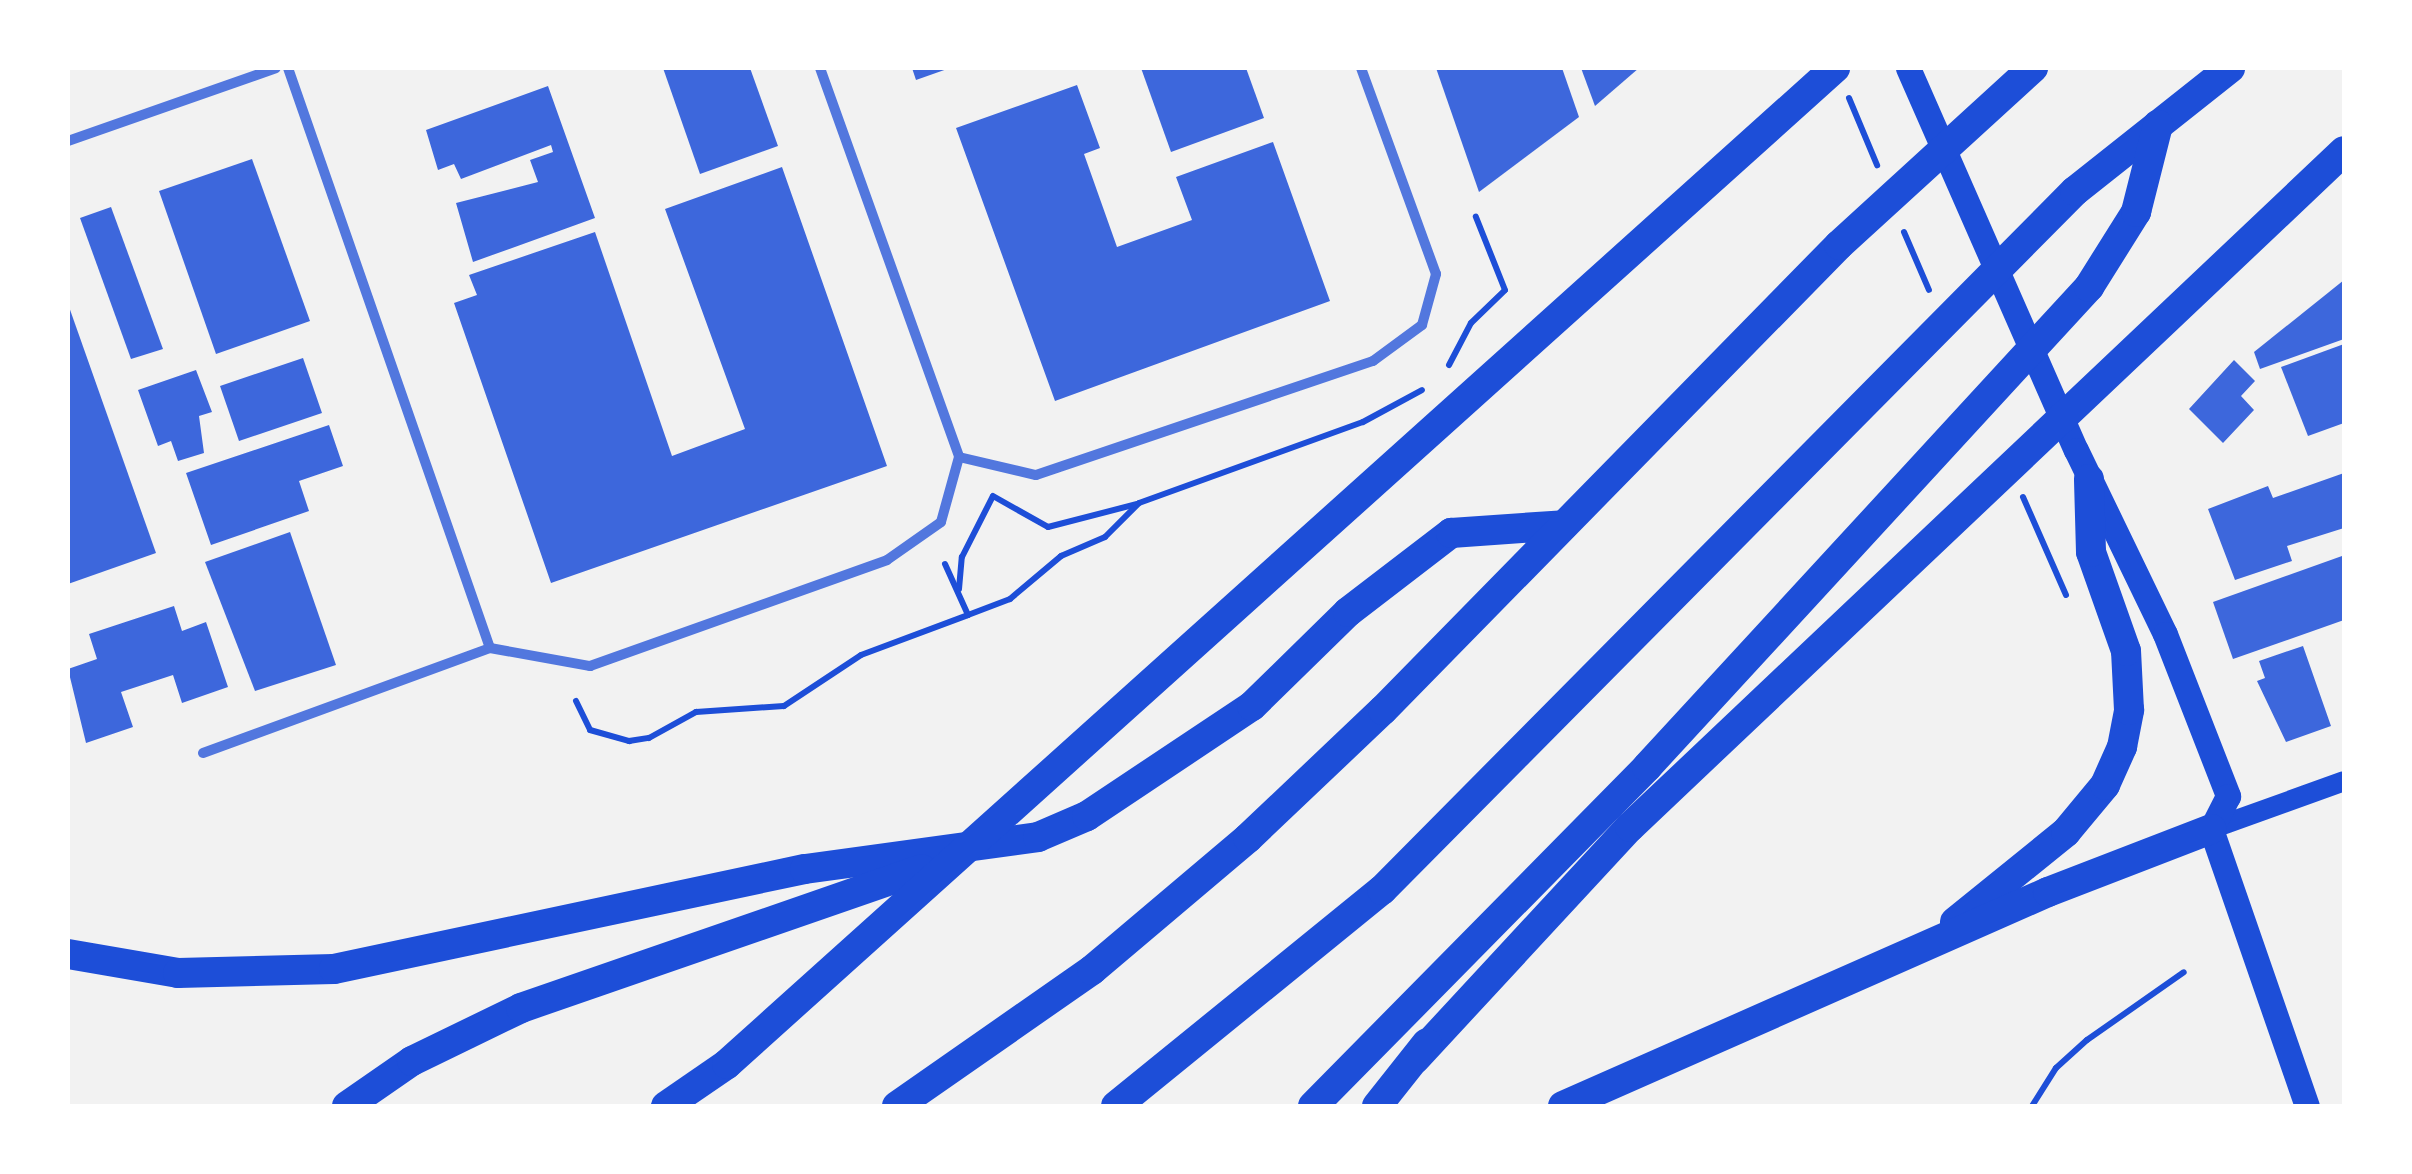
<!DOCTYPE html>
<html>
<head>
<meta charset="utf-8">
<style>
  body { margin:0 }
  #map { position:relative; width:2412px; height:1174px; overflow:hidden; background:#f2f2f2; font-family:"Fira Sans",sans-serif }
  div>[style] { position:absolute }
  [style*='--x'] { left:calc(var(--x)*1px); top:calc(var(--y)*1px); width:calc(var(--w)*1px); rotate:calc(var(--a)*1deg) }
  .building>* { inset:0; background:#3d67dc }
  .path>* { height:6px; margin:-3px; padding:0 3px; transform-origin:3px; border-radius:3px; background:#1d4ed8 }
  .minor>* { height:10px; margin:-5px; padding:0 5px; transform-origin:5px; border-radius:5px; background:#5277de }
  .secondary>* { height:20px; margin:-10px; padding:0 10px; transform-origin:10px; border-radius:10px; background:#1d4ed8 }
  .primary>* { height:25px; margin:-12.5px; padding:0 12.5px; transform-origin:12.5px; border-radius:12.5px; background:#1d4ed8 }
  .motorway>* { height:30px; margin:-15px; padding:0 15px; transform-origin:15px; border-radius:15px; background:#1d4ed8 }
  span { translate:-50% -50%; white-space:nowrap; text-align:center; line-height:1.15; -webkit-text-stroke:8px #fff; paint-order:stroke }
  .frame { position:absolute; inset:0; border:70px solid #fff; pointer-events:none }
</style>
</head>
<body>
<div id="map">
  <div class="building">
    <i style="clip-path:polygon(663px 68px,750px 68px,778px 146px,700px 174px)"></i>
    <i style="clip-path:polygon(912px 68px,950px 68px,916px 80px)"></i>
    <i style="clip-path:polygon(1141px 68px,1246px 68px,1264px 118px,1171px 152px)"></i>
    <i style="clip-path:polygon(1436px 68px,1562px 68px,1579px 117px,1479px 192px)"></i>
    <i style="clip-path:polygon(1581px 68px,1639px 68px,1595px 106px)"></i>
    <i style="clip-path:polygon(1077px 85px,1100px 148px,1084px 154px,1117px 247px,1192px 220px,1176px 177px,1273px 142px,1330px 301px,1055px 401px,956px 128px)"></i>
    <i style="clip-path:polygon(548px 86px,595px 218px,473px 262px,456px 203px,538px 182px,530px 160px,553px 152px,551px 145px,461px 179px,454px 164px,438px 170px,426px 130px)"></i>
    <i style="clip-path:polygon(252px 159px,310px 321px,216px 354px,159px 191px)"></i>
    <i style="clip-path:polygon(782px 167px,887px 466px,551px 583px,454px 303px,477px 295px,469px 275px,595px 232px,672px 456px,745px 429px,665px 209px)"></i>
    <i style="clip-path:polygon(111px 207px,163px 349px,131px 359px,80px 218px)"></i>
    <i style="clip-path:polygon(2344px 280px,2344px 339px,2260px 369px,2254px 352px)"></i>
    <i style="clip-path:polygon(68px 304px,156px 553px,68px 584px)"></i>
    <i style="clip-path:polygon(2344px 344px,2344px 423px,2308px 436px,2281px 367px)"></i>
    <i style="clip-path:polygon(303px 358px,322px 413px,239px 441px,220px 386px)"></i>
    <i style="clip-path:polygon(2234px 360px,2255px 381px,2241px 396px,2254px 410px,2223px 443px,2189px 409px)"></i>
    <i style="clip-path:polygon(196px 370px,212px 412px,199px 416px,204px 453px,178px 461px,171px 441px,158px 446px,138px 390px)"></i>
    <i style="clip-path:polygon(329px 425px,343px 466px,299px 481px,309px 511px,211px 545px,186px 473px)"></i>
    <i style="clip-path:polygon(2344px 473px,2344px 528px,2287px 546px,2292px 561px,2235px 580px,2208px 509px,2268px 486px,2273px 498px)"></i>
    <i style="clip-path:polygon(290px 532px,336px 665px,255px 691px,205px 562px)"></i>
    <i style="clip-path:polygon(2342px 556px,2344px 620px,2233px 659px,2213px 602px)"></i>
    <i style="clip-path:polygon(174px 606px,182px 631px,206px 622px,228px 687px,182px 703px,173px 675px,121px 692px,133px 727px,86px 743px,68px 669px,97px 659px,89px 634px)"></i>
    <i style="clip-path:polygon(2303px 646px,2331px 726px,2286px 742px,2257px 681px,2265px 678px,2259px 661px)"></i>
  </div>
  <div class="path">
    <i style="--x:1849;--y:98;--w:73;--a:67.3"></i>
    <i style="--x:1904;--y:232;--w:63;--a:66.7"></i>
    <i style="--x:1449;--y:365;--w:47;--a:-62.4"></i>
    <i style="--x:1471;--y:323;--w:47;--a:-44.1"></i>
    <i style="--x:1505;--y:290;--w:79;--a:-111.7"></i>
    <i style="--x:2023;--y:497;--w:107;--a:66.3"></i>
    <i style="--x:945;--y:564;--w:56;--a:65.7"></i>
    <i style="--x:968;--y:615;--w:45;--a:-20.9"></i>
    <i style="--x:1010;--y:599;--w:67;--a:-40.1"></i>
    <i style="--x:1061;--y:556;--w:48;--a:-23.4"></i>
    <i style="--x:1105;--y:537;--w:48;--a:-45"></i>
    <i style="--x:1139;--y:503;--w:238;--a:-19.9"></i>
    <i style="--x:1363;--y:422;--w:67;--a:-28.5"></i>
    <i style="--x:959;--y:589;--w:32;--a:-85"></i>
    <i style="--x:962;--y:557;--w:68;--a:-63.1"></i>
    <i style="--x:993;--y:496;--w:63;--a:29.4"></i>
    <i style="--x:1048;--y:527;--w:92;--a:-14.5"></i>
    <i style="--x:576;--y:701;--w:32;--a:64"></i>
    <i style="--x:590;--y:730;--w:41;--a:15.8"></i>
    <i style="--x:629;--y:741;--w:20;--a:-9"></i>
    <i style="--x:649;--y:738;--w:54;--a:-29"></i>
    <i style="--x:696;--y:712;--w:88;--a:-3.9"></i>
    <i style="--x:784;--y:706;--w:92;--a:-33.5"></i>
    <i style="--x:861;--y:655;--w:114;--a:-20.5"></i>
    <i style="--x:2032;--y:1106;--w:45;--a:-57.7"></i>
    <i style="--x:2056;--y:1068;--w:42;--a:-42.1"></i>
    <i style="--x:2087;--y:1040;--w:118;--a:-35"></i>
  </div>
  <div class="minor">
    <i style="--x:288;--y:68;--w:614;--a:70.8"></i>
    <i style="--x:820;--y:68;--w:413;--a:70.3"></i>
    <i style="--x:68;--y:141;--w:220;--a:-19.3"></i>
    <i style="--x:959;--y:457;--w:79;--a:13.2"></i>
    <i style="--x:1036;--y:475;--w:356;--a:-18.7"></i>
    <i style="--x:1373;--y:361;--w:61;--a:-36.3"></i>
    <i style="--x:1422;--y:325;--w:53;--a:-74.6"></i>
    <i style="--x:1436;--y:274;--w:219;--a:-110"></i>
    <i style="--x:203;--y:753;--w:306;--a:-20.1"></i>
    <i style="--x:490;--y:648;--w:102;--a:10.2"></i>
    <i style="--x:590;--y:666;--w:315;--a:-19.6"></i>
    <i style="--x:887;--y:560;--w:66;--a:-35.1"></i>
    <i style="--x:941;--y:522;--w:67;--a:-74.5"></i>
  </div>
  <div class="secondary">
    <i style="--x:2211;--y:829;--w:141;--a:-19.8"></i>
  </div>
  <div class="primary">
    <i style="--x:1908;--y:68;--w:417;--a:66.3"></i>
    <i style="--x:2076;--y:450;--w:204;--a:64.2"></i>
    <i style="--x:2165;--y:634;--w:174;--a:68.7"></i>
    <i style="--x:2228;--y:796;--w:37;--a:117"></i>
    <i style="--x:2211;--y:829;--w:293;--a:70.9"></i>
  </div>
  <div class="motorway">
    <i style="--x:1955;--y:922;--w:143;--a:-39"></i>
    <i style="--x:2066;--y:832;--w:61;--a:-50.3"></i>
    <i style="--x:2105;--y:785;--w:42;--a:-65.9"></i>
    <i style="--x:2122;--y:747;--w:38;--a:-79"></i>
    <i style="--x:2129;--y:710;--w:59;--a:-92.9"></i>
    <i style="--x:2126;--y:651;--w:105;--a:-109.5"></i>
    <i style="--x:2091;--y:552;--w:73;--a:-91.6"></i>
    <i style="--x:68;--y:954;--w:112;--a:9.8"></i>
    <i style="--x:178;--y:973;--w:156;--a:-1.5"></i>
    <i style="--x:334;--y:969;--w:481;--a:-12"></i>
    <i style="--x:805;--y:869;--w:235;--a:-7.8"></i>
    <i style="--x:1038;--y:837;--w:53;--a:-23.2"></i>
    <i style="--x:1087;--y:816;--w:198;--a:-33.7"></i>
    <i style="--x:1252;--y:706;--w:134;--a:-44.4"></i>
    <i style="--x:1348;--y:612;--w:130;--a:-37.5"></i>
    <i style="--x:1451;--y:533;--w:113;--a:-4"></i>
    <i style="--x:1415;--y:1059;--w:316;--a:-47.2"></i>
    <i style="--x:1630;--y:827;--w:983;--a:-43.43"></i>
    <i style="--x:347;--y:1106;--w:79;--a:-34.7"></i>
    <i style="--x:412;--y:1061;--w:121;--a:-25.9"></i>
    <i style="--x:521;--y:1008;--w:424;--a:-19.1"></i>
    <i style="--x:666;--y:1106;--w:74;--a:-34.5"></i>
    <i style="--x:727;--y:1064;--w:1490;--a:-41.95"></i>
    <i style="--x:897;--y:1106;--w:238;--a:-34.9"></i>
    <i style="--x:1092;--y:970;--w:204;--a:-40.2"></i>
    <i style="--x:1248;--y:838;--w:186;--a:-43.5"></i>
    <i style="--x:1383;--y:710;--w:651;--a:-45.56"></i>
    <i style="--x:1839;--y:245;--w:263;--a:-42.4"></i>
    <i style="--x:1116;--y:1106;--w:343;--a:-39.1"></i>
    <i style="--x:1382;--y:890;--w:984;--a:-45.25"></i>
    <i style="--x:2075;--y:191;--w:198;--a:-38.4"></i>
    <i style="--x:1313;--y:1106;--w:476;--a:-45.4"></i>
    <i style="--x:1647;--y:767;--w:653;--a:-47.36"></i>
    <i style="--x:2089;--y:287;--w:89;--a:-57.9"></i>
    <i style="--x:2136;--y:212;--w:90;--a:-75.8"></i>
    <i style="--x:1377;--y:1106;--w:80;--a:-51.6"></i>
    <i style="--x:1563;--y:1106;--w:530;--a:-23.81"></i>
    <i style="--x:2048;--y:892;--w:175;--a:-21.1"></i>
  </div>
  <div class="frame"></div>
</div>
</body>
</html>
